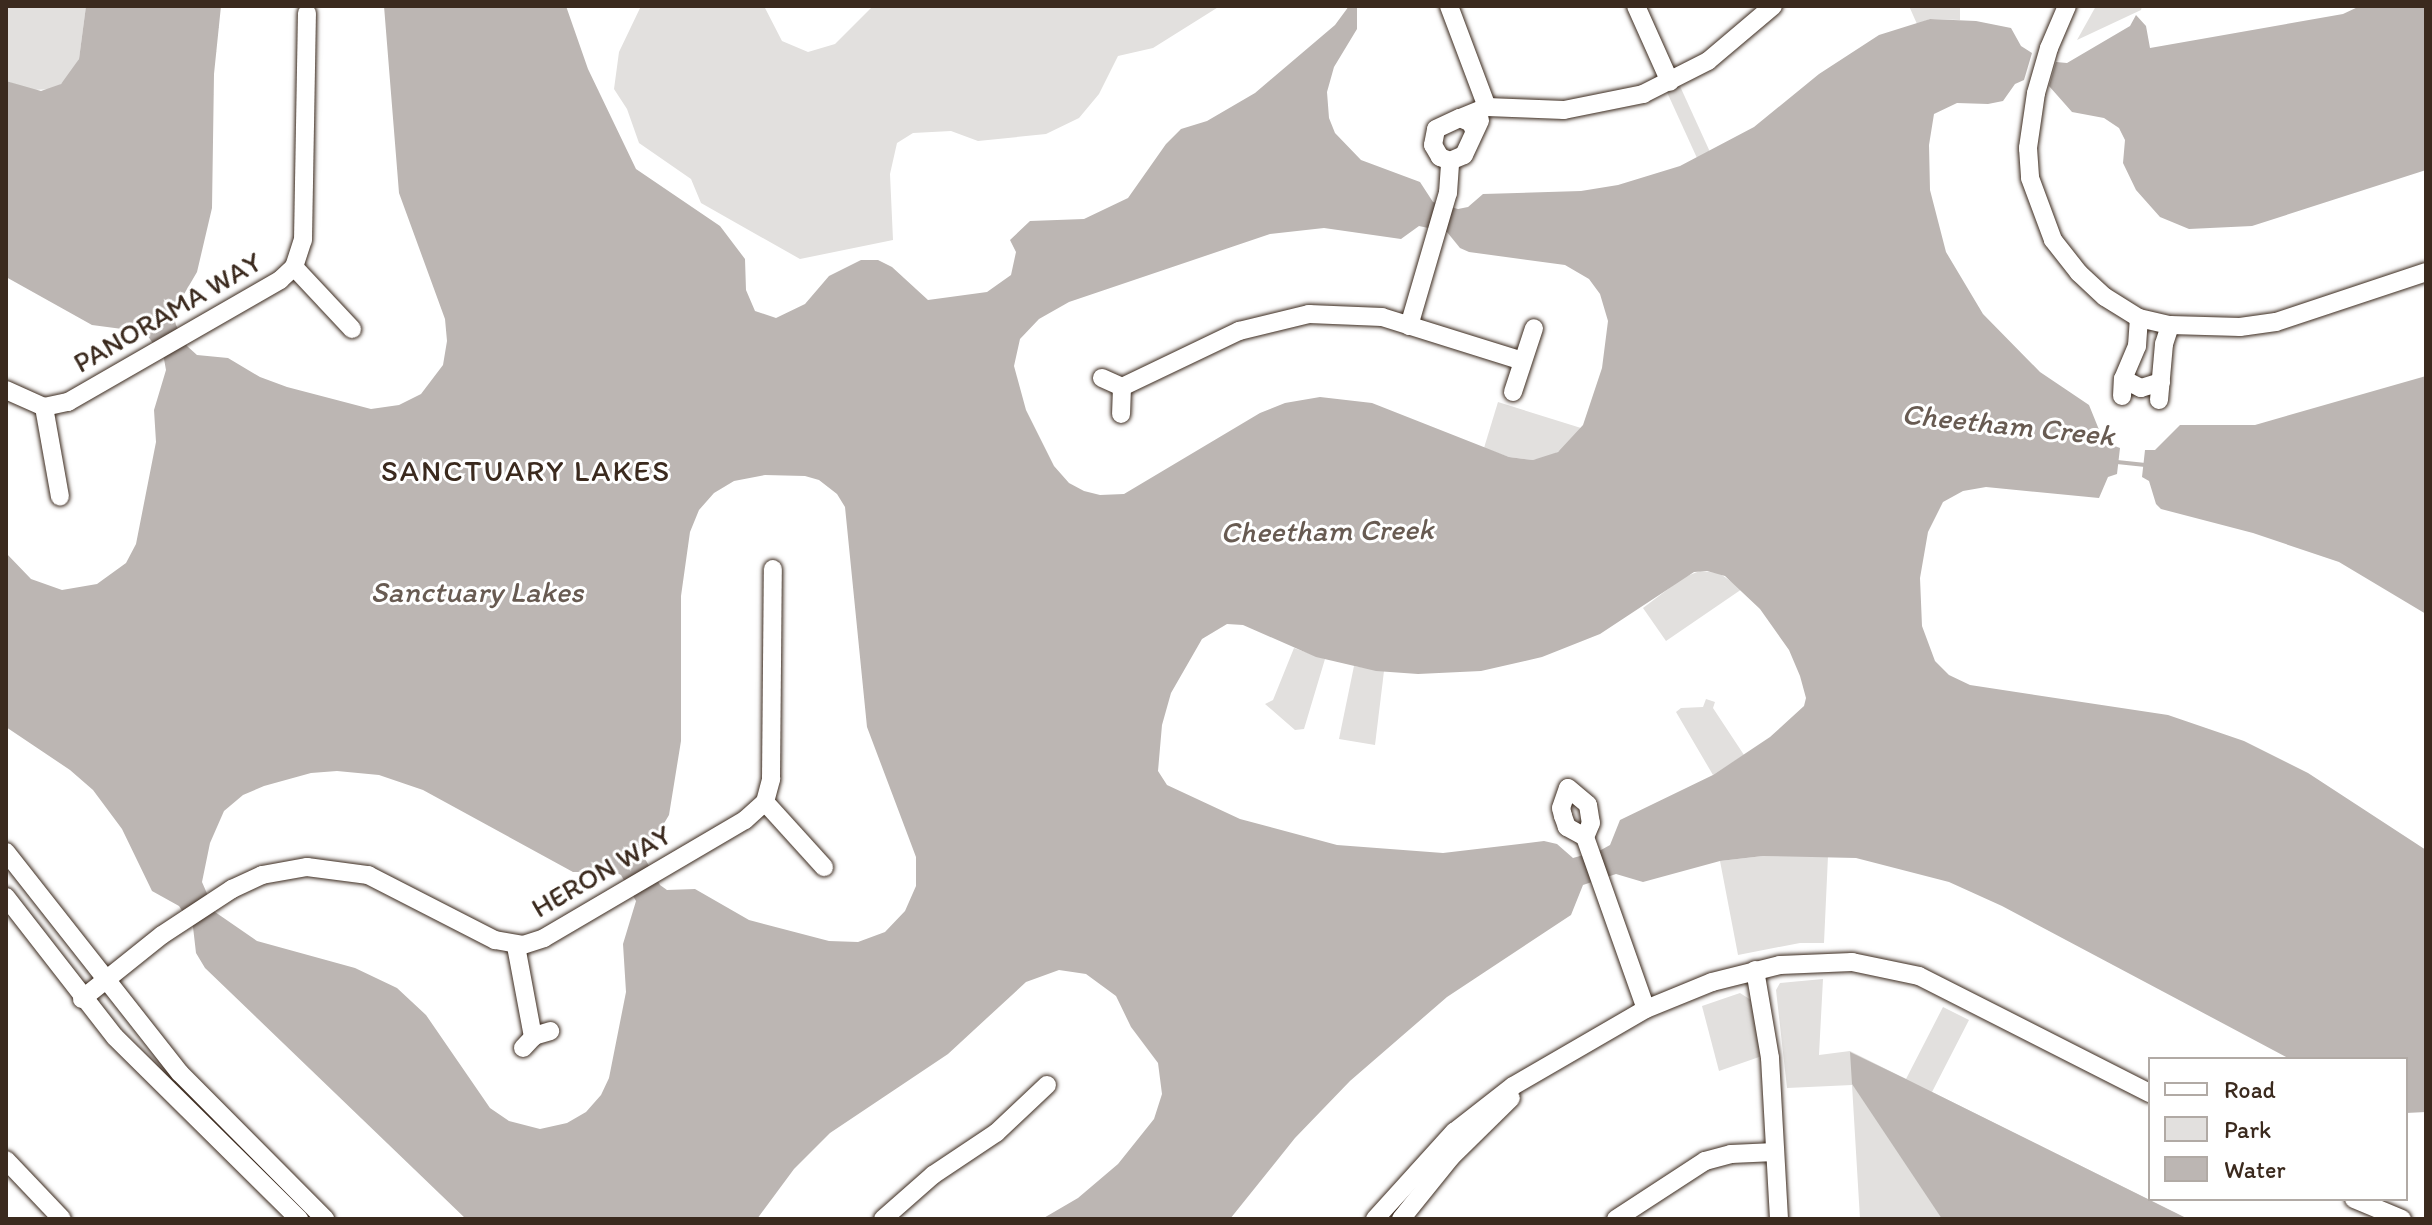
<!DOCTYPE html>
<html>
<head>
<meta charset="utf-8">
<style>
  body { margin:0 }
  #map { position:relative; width:2432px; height:1225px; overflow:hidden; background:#fff; font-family:Itim,sans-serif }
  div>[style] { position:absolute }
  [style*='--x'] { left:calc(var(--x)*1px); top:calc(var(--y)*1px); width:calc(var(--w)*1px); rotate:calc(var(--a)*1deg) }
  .green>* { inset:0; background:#e2e0de }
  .water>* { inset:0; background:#bcb6b3 }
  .stream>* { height:4px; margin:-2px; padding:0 2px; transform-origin:2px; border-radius:2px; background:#bcb6b3 }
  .roads { filter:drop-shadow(0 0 2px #3b2a1e) drop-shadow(0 0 2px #3b2a1e) }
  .minor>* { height:18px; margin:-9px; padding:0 9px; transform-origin:9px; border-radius:9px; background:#fff }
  span { translate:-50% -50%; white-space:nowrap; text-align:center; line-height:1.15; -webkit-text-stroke:6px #fff; paint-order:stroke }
  .street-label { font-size:28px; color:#3b2a1e }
  .water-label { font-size:30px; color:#685b52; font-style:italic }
  .neighbourhood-label { font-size:30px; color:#3b2a1e; letter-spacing:2px }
  .frame { position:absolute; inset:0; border:8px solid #3b2a1e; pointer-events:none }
  .legend { position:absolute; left:2148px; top:1057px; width:260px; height:144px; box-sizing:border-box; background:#fff; border:2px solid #b1aaa5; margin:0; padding:10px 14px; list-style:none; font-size:24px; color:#3b2a1e }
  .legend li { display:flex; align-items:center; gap:16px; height:40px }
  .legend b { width:40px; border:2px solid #b1aaa5 }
</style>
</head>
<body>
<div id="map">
  <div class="green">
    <i style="clip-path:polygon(6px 6px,86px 6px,79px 59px,70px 76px,55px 89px,32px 90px,6px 81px)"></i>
    <i style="clip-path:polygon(641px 6px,764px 6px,782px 41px,808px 52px,835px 44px,873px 6px,1220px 6px,1153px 48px,1118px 56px,1099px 94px,1079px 118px,1046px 134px,978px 141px,951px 131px,913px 133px,897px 143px,890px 174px,893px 240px,800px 259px,701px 203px,691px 179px,639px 143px,627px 109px,614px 89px,619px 52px)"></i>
    <i style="clip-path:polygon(1909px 6px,1960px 6px,1960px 20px,1930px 19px,1917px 24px)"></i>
    <i style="clip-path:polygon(2096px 6px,2142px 6px,2141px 10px,2077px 40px)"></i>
    <i style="clip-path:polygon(1679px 84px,1710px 152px,1697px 158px,1666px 90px)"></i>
    <i style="clip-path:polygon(1498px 402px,1581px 428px,1566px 447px,1549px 457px,1533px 460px,1509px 457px,1484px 448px)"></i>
    <i style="clip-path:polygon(1700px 571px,1719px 573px,1742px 589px,1666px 641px,1643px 608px,1684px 577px)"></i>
    <i style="clip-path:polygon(1294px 648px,1325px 659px,1304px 729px,1295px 730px,1265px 704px,1273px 700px)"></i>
    <i style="clip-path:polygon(1354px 666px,1384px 671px,1375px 745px,1339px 739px)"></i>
    <i style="clip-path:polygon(1706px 699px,1715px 702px,1713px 708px,1744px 755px,1713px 775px,1676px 712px,1681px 708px,1703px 707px)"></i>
    <i style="clip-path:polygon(1763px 856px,1828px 856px,1824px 943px,1800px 943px,1738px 955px,1720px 861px)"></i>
    <i style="clip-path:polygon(1823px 979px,1819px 1055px,1850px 1051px,1906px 1079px,1943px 1007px,1969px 1020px,1932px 1092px,2188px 1219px,1860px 1219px,1852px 1085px,1787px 1088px,1776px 990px,1780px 983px)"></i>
    <i style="clip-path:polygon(1740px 993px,1751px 1000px,1762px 1056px,1719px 1071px,1702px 1006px)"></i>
  </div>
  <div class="water">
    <i style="clip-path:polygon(evenodd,86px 6px,221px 6px,214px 74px,212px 208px,197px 272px,173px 313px,176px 325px,187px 346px,197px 355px,228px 358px,260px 377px,287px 387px,371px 409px,399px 405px,421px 394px,443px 365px,447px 341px,445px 319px,399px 193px,384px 6px,566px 6px,588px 69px,636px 169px,720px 226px,745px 259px,746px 290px,755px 311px,776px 318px,805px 304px,829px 276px,861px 260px,878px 260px,892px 267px,928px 300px,987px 292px,1011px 275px,1016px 252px,1010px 240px,1030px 221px,1084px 219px,1128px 198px,1166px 144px,1181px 129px,1207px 121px,1255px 93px,1335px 25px,1349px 6px,1357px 6px,1357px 29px,1334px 67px,1327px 92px,1329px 118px,1335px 133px,1361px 160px,1420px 182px,1433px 202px,1458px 209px,1468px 207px,1483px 194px,1581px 191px,1618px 185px,1680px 166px,1754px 127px,1819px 74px,1879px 35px,1930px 19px,1976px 21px,2011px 28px,2021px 46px,2032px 53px,2024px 80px,2015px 84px,2003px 101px,1988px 104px,1957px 103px,1934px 114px,1929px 145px,1930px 190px,1946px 252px,1983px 314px,2040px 372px,2089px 405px,2104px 442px,2120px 448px,2117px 474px,2108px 477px,2099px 498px,1986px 487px,1963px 491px,1943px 502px,1928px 532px,1920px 578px,1922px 626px,1935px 661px,1949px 675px,1970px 685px,2168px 715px,2244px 741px,2308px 773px,2426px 850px,2426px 1112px,2406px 1113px,2406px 1059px,2290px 1059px,2002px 906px,1949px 882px,1856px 858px,1763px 856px,1720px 861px,1643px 882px,1616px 874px,1583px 885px,1571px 915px,1447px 997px,1350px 1081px,1295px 1138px,1230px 1219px,1042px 1219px,1078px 1198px,1118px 1164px,1154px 1119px,1162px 1094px,1158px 1063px,1131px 1027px,1116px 996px,1086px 974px,1059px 970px,1026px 982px,948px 1054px,830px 1133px,794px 1169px,757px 1219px,466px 1219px,205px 968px,196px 953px,193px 927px,179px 906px,152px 891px,122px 829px,93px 790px,70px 770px,6px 727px,6px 553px,31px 579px,62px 590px,97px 584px,126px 563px,136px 544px,156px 442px,154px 410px,166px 370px,164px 359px,145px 332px,92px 325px,6px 277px,6px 81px,41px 91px,61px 84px,79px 59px,86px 6px,1419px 226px,1447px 232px,1460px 248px,1469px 252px,1565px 265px,1589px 279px,1600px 294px,1608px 321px,1602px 368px,1583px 425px,1558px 452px,1533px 460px,1509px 457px,1372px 403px,1320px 397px,1285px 403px,1260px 413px,1124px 494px,1100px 495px,1084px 491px,1069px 483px,1054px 466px,1026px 410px,1014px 366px,1020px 339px,1039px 319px,1069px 302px,1270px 234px,1324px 228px,1401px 239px,1419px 226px,86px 6px,765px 475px,805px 476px,819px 480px,837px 494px,845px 507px,867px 727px,916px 857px,916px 886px,905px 911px,885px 932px,858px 942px,829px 941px,749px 920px,695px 889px,667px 890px,660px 885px,644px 857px,669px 815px,681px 741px,681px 596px,690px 532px,699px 510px,714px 493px,734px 481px,765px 475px,86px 6px,1694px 572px,1707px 571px,1725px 576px,1760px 609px,1789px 650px,1800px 676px,1806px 698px,1804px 706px,1770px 737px,1713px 775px,1620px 820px,1610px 845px,1601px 850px,1573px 858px,1557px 844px,1544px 841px,1443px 853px,1337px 845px,1240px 819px,1167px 785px,1158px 771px,1162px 725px,1171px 693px,1202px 639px,1227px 624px,1243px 625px,1316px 657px,1376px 671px,1418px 674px,1481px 671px,1542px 657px,1600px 634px,1694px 572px,86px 6px,337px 771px,379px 775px,423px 790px,573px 872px,615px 872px,621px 875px,636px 901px,623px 944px,626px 992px,609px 1078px,601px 1095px,586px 1112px,567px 1123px,540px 1129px,509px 1121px,490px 1108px,426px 1015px,397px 988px,355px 968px,257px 941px,215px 912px,202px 882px,210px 843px,224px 811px,243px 795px,264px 786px,311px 773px,337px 771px)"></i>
    <i style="clip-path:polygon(2360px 6px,2426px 6px,2426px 170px,2252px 226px,2189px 229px,2160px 217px,2136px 190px,2123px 163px,2125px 140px,2119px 128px,2104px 118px,2072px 112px,2049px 86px,2056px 62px,2067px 63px,2130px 26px,2136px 15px,2146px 26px,2150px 48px,2343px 14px)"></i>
    <i style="clip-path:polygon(2426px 376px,2426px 614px,2339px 562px,2253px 533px,2161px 509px,2156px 504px,2149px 481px,2142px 477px,2145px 450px,2155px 450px,2180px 425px,2255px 425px)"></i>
    <i style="clip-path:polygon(1850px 1052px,1906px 1079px,2188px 1219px,1942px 1219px,1852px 1084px)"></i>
  </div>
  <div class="stream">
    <i style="--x:2117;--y:462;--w:31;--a:6"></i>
  </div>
  <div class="roads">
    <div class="minor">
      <i style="--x:1449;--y:6;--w:108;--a:69.4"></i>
      <i style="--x:1636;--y:6;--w:83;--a:65.9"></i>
      <i style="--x:2067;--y:6;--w:46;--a:113.2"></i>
      <i style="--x:2049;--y:48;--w:47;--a:106.1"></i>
      <i style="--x:2036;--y:93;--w:56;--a:98.3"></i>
      <i style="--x:2028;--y:148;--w:30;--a:86"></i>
      <i style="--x:2030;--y:178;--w:66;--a:69.6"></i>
      <i style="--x:2053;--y:240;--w:42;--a:51.8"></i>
      <i style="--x:2079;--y:273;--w:35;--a:43"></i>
      <i style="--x:2105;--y:297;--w:40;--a:32"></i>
      <i style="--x:2139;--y:318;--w:32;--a:13"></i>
      <i style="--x:2170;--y:325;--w:70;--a:1.6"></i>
      <i style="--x:2240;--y:327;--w:36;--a:-8"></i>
      <i style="--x:2276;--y:322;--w:158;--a:-18.4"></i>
      <i style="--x:1460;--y:118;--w:29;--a:-22"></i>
      <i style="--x:1487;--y:107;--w:77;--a:2.2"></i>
      <i style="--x:1564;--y:110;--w:81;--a:-11.4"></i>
      <i style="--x:1643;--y:94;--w:73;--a:-26.9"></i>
      <i style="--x:1708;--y:61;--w:85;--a:-40.2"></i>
      <i style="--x:1450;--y:161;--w:11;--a:-158"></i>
      <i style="--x:1440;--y:157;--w:14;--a:-120"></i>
      <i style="--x:1433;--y:145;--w:16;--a:-79"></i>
      <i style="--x:1436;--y:129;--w:26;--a:-25"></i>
      <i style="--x:1460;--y:118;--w:12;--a:24"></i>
      <i style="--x:1471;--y:123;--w:8;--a:67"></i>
      <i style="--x:1450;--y:161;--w:15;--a:-23"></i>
      <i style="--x:1464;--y:155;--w:38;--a:-65"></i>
      <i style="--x:294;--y:267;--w:85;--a:46.9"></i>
      <i style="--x:1409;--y:326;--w:139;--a:-73.7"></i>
      <i style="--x:1448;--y:193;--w:32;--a:-86"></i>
      <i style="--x:1102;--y:378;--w:22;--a:24"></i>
      <i style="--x:1122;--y:387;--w:27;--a:92"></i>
      <i style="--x:2123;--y:379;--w:20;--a:27"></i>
      <i style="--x:2141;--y:388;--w:21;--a:-17"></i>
      <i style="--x:1122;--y:387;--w:130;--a:-25.6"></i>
      <i style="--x:1239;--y:331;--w:72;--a:-13.7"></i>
      <i style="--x:1309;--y:314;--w:73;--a:2.4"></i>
      <i style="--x:1382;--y:317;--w:147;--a:17.4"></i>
      <i style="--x:6;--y:390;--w:42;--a:24.1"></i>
      <i style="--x:44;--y:407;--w:25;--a:-12"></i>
      <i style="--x:68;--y:402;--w:245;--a:-29.9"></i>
      <i style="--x:280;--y:280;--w:19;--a:-43"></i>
      <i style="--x:294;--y:267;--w:28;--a:-72"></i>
      <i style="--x:303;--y:240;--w:227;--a:-89"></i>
      <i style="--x:1513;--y:392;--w:67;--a:-71.8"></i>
      <i style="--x:2122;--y:396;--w:17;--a:-87"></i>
      <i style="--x:2123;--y:379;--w:36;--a:-67"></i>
      <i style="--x:2137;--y:346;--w:28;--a:-86"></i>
      <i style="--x:2159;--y:400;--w:56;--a:-84.9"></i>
      <i style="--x:2164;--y:344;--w:20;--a:-72"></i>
      <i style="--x:44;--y:407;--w:91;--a:79.9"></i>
      <i style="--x:765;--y:802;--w:88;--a:47.8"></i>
      <i style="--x:1585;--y:837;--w:21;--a:-151"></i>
      <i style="--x:1567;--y:827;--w:12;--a:-110"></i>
      <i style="--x:1563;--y:816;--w:8;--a:-104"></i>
      <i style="--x:1561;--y:808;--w:21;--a:-71"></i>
      <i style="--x:1568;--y:788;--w:26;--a:40"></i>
      <i style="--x:1588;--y:805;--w:18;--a:81"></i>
      <i style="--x:1591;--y:823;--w:15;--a:113"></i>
      <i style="--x:1585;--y:837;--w:182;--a:70.5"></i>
      <i style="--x:6;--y:852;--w:281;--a:51.8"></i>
      <i style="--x:180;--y:1073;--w:206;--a:45.2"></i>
      <i style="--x:6;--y:897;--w:177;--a:52.1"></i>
      <i style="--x:115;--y:1037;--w:259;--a:44.7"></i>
      <i style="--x:516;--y:946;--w:93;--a:79.4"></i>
      <i style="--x:1755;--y:970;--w:89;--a:80.3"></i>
      <i style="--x:1770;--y:1058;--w:161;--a:86.8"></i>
      <i style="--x:82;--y:999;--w:102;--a:-38.7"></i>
      <i style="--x:162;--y:935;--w:84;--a:-33.3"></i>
      <i style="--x:232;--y:889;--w:33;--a:-25"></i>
      <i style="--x:262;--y:875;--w:46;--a:-10.1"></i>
      <i style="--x:307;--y:867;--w:62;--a:7.5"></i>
      <i style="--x:368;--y:875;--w:143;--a:27.1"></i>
      <i style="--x:495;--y:940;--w:28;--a:10"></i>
      <i style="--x:523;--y:945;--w:22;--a:-18"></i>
      <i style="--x:544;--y:938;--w:233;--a:-30.4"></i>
      <i style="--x:745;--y:820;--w:27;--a:-42"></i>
      <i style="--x:765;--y:802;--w:24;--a:-75"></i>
      <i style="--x:771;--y:779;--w:210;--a:-89.5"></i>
      <i style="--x:523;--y:1048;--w:16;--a:-47"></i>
      <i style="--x:534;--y:1036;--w:17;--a:-17"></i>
      <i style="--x:6;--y:1160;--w:81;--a:46.5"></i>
      <i style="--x:2354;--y:1199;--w:52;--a:22.6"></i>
      <i style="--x:883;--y:1219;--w:67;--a:-41.3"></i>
      <i style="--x:933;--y:1175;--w:76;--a:-33.7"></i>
      <i style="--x:996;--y:1133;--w:70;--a:-43.3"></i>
      <i style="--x:1375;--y:1219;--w:118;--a:-47.8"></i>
      <i style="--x:1454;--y:1132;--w:75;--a:-37.9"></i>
      <i style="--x:1513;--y:1086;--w:154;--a:-30.1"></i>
      <i style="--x:1646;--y:1009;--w:71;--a:-22.2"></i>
      <i style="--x:1712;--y:982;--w:70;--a:-14"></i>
      <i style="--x:1780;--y:965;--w:72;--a:-2.4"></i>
      <i style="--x:1852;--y:962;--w:68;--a:11.8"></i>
      <i style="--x:1919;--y:976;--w:259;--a:26.9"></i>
      <i style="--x:1401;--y:1219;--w:80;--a:-51.1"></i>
      <i style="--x:1451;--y:1157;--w:84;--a:-44.5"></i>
      <i style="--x:1616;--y:1219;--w:106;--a:-33.1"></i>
      <i style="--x:1705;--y:1161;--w:27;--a:-15"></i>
      <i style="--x:1731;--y:1154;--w:44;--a:-2.6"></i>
    </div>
  </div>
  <div class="street-label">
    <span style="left:167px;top:312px;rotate:-30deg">PANORAMA WAY</span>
    <span style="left:601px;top:871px;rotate:-30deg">HERON WAY</span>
  </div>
  <div class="water-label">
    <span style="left:2008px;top:425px;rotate:6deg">Cheetham Creek</span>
    <span style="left:1327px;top:531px;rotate:-1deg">Cheetham Creek</span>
    <span style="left:477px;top:592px">Sanctuary Lakes</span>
  </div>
  <div class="neighbourhood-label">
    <span style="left:526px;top:471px">SANCTUARY LAKES</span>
  </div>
  <div class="frame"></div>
  <ul class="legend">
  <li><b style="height:10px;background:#fff"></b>Road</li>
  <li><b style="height:22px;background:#e2e0de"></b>Park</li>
  <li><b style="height:22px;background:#bcb6b3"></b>Water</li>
  </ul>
</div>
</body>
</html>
